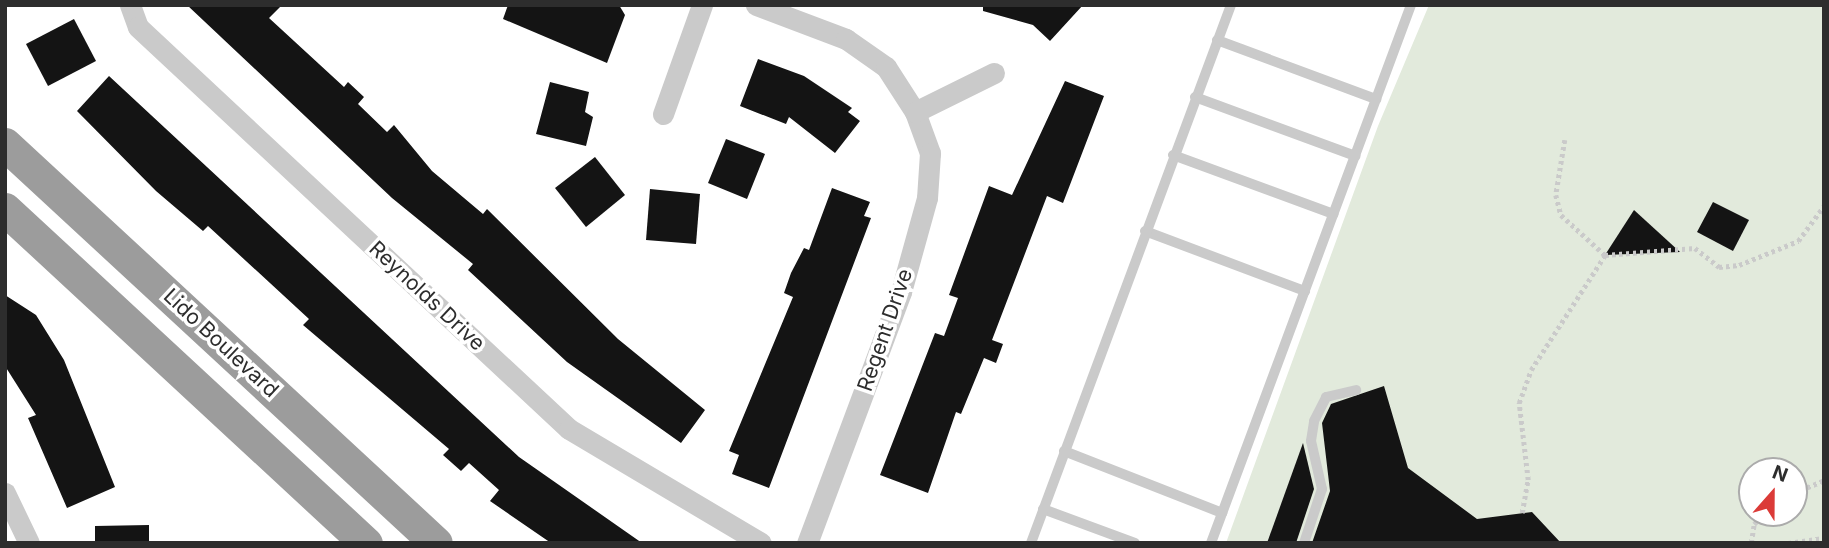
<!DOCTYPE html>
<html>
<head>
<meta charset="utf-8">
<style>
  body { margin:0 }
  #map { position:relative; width:1829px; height:548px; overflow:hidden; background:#fff; font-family:Inter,sans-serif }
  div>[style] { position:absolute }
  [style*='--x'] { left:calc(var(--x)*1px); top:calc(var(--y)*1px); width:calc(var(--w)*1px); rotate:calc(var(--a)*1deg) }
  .green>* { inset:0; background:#e2eadc }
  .building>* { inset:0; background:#141414 }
  .path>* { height:4.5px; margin-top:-2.25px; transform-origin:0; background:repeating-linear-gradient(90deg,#cacaca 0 3.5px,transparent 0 7px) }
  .service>* { height:10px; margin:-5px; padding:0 5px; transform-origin:5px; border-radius:5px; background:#cacaca }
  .minor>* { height:21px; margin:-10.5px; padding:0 10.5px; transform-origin:10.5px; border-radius:10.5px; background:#cacaca }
  .trunk>* { height:33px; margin:-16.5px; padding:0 16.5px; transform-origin:16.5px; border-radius:16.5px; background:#9c9c9c }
  span { translate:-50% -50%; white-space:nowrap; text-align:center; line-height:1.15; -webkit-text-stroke:7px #fff; paint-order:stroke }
  .street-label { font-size:21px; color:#2d2d2d }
  .frame { position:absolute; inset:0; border:7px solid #2d2d2d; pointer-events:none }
  .north { position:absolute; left:1738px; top:457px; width:70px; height:70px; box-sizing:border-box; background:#fff; border:2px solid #ababab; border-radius:50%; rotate:21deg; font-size:19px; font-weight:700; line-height:28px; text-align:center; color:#2d2d2d }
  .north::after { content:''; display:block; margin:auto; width:24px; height:32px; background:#db3b38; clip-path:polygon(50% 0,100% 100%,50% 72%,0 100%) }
</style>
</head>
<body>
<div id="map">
  <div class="green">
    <i style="clip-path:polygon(evenodd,1429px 5px,1824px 5px,1824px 543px,1226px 543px,1378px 126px,1429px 5px,1752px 471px,1794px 471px,1794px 513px,1752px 513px,1752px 471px)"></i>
  </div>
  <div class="building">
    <i style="clip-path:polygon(187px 5px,282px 5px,269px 18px,344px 87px,348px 82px,364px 97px,358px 104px,387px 132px,394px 125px,432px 171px,483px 214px,487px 209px,618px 339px,705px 410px,681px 443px,567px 362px,468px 270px,473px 264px,392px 198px)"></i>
    <i style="clip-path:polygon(508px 5px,619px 5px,625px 15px,607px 63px,503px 19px)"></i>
    <i style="clip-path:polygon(983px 5px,1083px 5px,1050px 41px,1033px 25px,983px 11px)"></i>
    <i style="clip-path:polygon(74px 19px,96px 61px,48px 86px,26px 44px)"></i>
    <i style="clip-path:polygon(758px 59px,804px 76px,852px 108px,848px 112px,860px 121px,835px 153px,789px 117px,786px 124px,740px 106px)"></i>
    <i style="clip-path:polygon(109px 76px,519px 457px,642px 543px,551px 543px,490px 501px,499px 490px,469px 463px,461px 471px,443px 455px,449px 449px,303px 325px,309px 319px,208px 226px,203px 231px,156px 191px,77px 111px)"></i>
    <i style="clip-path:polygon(1065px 81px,1104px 96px,1063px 203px,1047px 196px,992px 340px,1003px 344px,996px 363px,984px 358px,961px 414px,956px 412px,928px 493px,880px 475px,935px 333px,944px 336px,958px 298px,949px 295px,989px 186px,1012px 195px)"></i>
    <i style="clip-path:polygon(550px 82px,589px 92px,585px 112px,593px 117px,586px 146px,536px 134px)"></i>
    <i style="clip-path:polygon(726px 139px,765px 154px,747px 199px,708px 183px)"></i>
    <i style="clip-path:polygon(595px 157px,625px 195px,586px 227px,555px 188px)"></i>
    <i style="clip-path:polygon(832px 188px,870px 202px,864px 216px,871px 218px,769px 488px,732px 474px,739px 455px,729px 451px,793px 297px,784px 293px,791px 273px,804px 248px,809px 250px)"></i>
    <i style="clip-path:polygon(650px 189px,700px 194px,696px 244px,646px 240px)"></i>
    <i style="clip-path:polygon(1713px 202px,1749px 220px,1733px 251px,1697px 232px)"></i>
    <i style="clip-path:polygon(1634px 210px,1680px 252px,1605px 255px)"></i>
    <i style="clip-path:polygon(5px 295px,36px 315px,64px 360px,115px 487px,67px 508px,28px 418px,36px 415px,5px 366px)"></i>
    <i style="clip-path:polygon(1384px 386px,1408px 468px,1477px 519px,1532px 512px,1561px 543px,1312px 543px,1330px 491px,1322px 423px,1331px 404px)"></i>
    <i style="clip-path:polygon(1303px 443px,1314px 489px,1296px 543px,1267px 543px)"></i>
    <i style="clip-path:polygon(149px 525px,149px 543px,95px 543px,95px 526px)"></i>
  </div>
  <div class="path">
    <i style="--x:1565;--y:140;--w:56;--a:99.3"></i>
    <i style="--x:1556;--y:195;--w:21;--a:76"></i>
    <i style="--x:1561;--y:215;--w:59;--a:42.3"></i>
    <i style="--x:1794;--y:493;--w:33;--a:-23"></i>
    <i style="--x:1522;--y:513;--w:34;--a:-80"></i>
    <i style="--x:1528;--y:480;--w:78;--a:-96.7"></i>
    <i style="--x:1519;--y:403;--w:35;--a:-70"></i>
    <i style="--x:1531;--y:370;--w:137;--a:-57.2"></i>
    <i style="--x:1605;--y:255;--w:90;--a:-4.4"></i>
    <i style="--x:1695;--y:248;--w:31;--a:38"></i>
    <i style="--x:1719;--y:267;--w:20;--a:-6"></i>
    <i style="--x:1739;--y:265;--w:64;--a:-22.1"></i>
    <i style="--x:1798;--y:241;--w:44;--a:-53.4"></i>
    <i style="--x:1751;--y:543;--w:19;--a:-81"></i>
    <i style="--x:1754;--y:524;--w:16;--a:-45"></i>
    <i style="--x:1788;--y:543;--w:36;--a:-8"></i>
  </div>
  <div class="service">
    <i style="--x:1217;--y:40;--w:170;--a:20.4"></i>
    <i style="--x:1195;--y:97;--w:171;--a:20.2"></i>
    <i style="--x:1173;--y:155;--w:171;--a:20.2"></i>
    <i style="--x:1145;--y:231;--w:171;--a:20.6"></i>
    <i style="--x:1064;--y:451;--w:170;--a:21.4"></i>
    <i style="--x:1043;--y:509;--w:98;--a:20.3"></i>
    <i style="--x:1031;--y:543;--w:574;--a:-69.61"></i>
    <i style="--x:1211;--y:543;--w:574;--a:-69.61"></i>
    <i style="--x:1304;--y:543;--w:57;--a:-71.6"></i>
    <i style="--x:1322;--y:489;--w:49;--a:-102.9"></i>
    <i style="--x:1311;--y:441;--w:20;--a:-81"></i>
    <i style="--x:1314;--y:421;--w:27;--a:-63"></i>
    <i style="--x:1326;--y:397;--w:31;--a:-13"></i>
  </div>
  <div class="minor">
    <i style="--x:130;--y:5;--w:23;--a:70"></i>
    <i style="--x:138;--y:27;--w:589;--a:43.01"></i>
    <i style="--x:569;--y:429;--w:223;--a:30.7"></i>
    <i style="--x:756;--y:5;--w:96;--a:20.7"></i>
    <i style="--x:846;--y:39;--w:49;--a:35"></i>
    <i style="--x:886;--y:67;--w:54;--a:57.2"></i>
    <i style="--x:915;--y:112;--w:44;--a:69.9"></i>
    <i style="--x:930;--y:153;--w:45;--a:93.8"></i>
    <i style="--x:927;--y:198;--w:98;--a:105.5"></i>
    <i style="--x:901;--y:292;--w:268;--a:110.5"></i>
    <i style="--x:915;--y:112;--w:88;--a:-26.3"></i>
    <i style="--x:663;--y:114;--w:116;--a:-70.3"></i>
    <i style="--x:5;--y:493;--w:55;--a:64.4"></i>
  </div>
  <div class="trunk">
    <i style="--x:5;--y:144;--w:587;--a:42.79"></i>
    <i style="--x:5;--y:209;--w:492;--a:42.8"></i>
  </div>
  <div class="street-label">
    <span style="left:427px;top:296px;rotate:43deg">Reynolds Drive</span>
    <span style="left:885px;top:330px;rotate:-71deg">Regent Drive</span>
    <span style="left:221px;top:343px;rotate:43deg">Lido Boulevard</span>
  </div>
  <div class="frame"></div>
  <div class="north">N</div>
</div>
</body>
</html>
